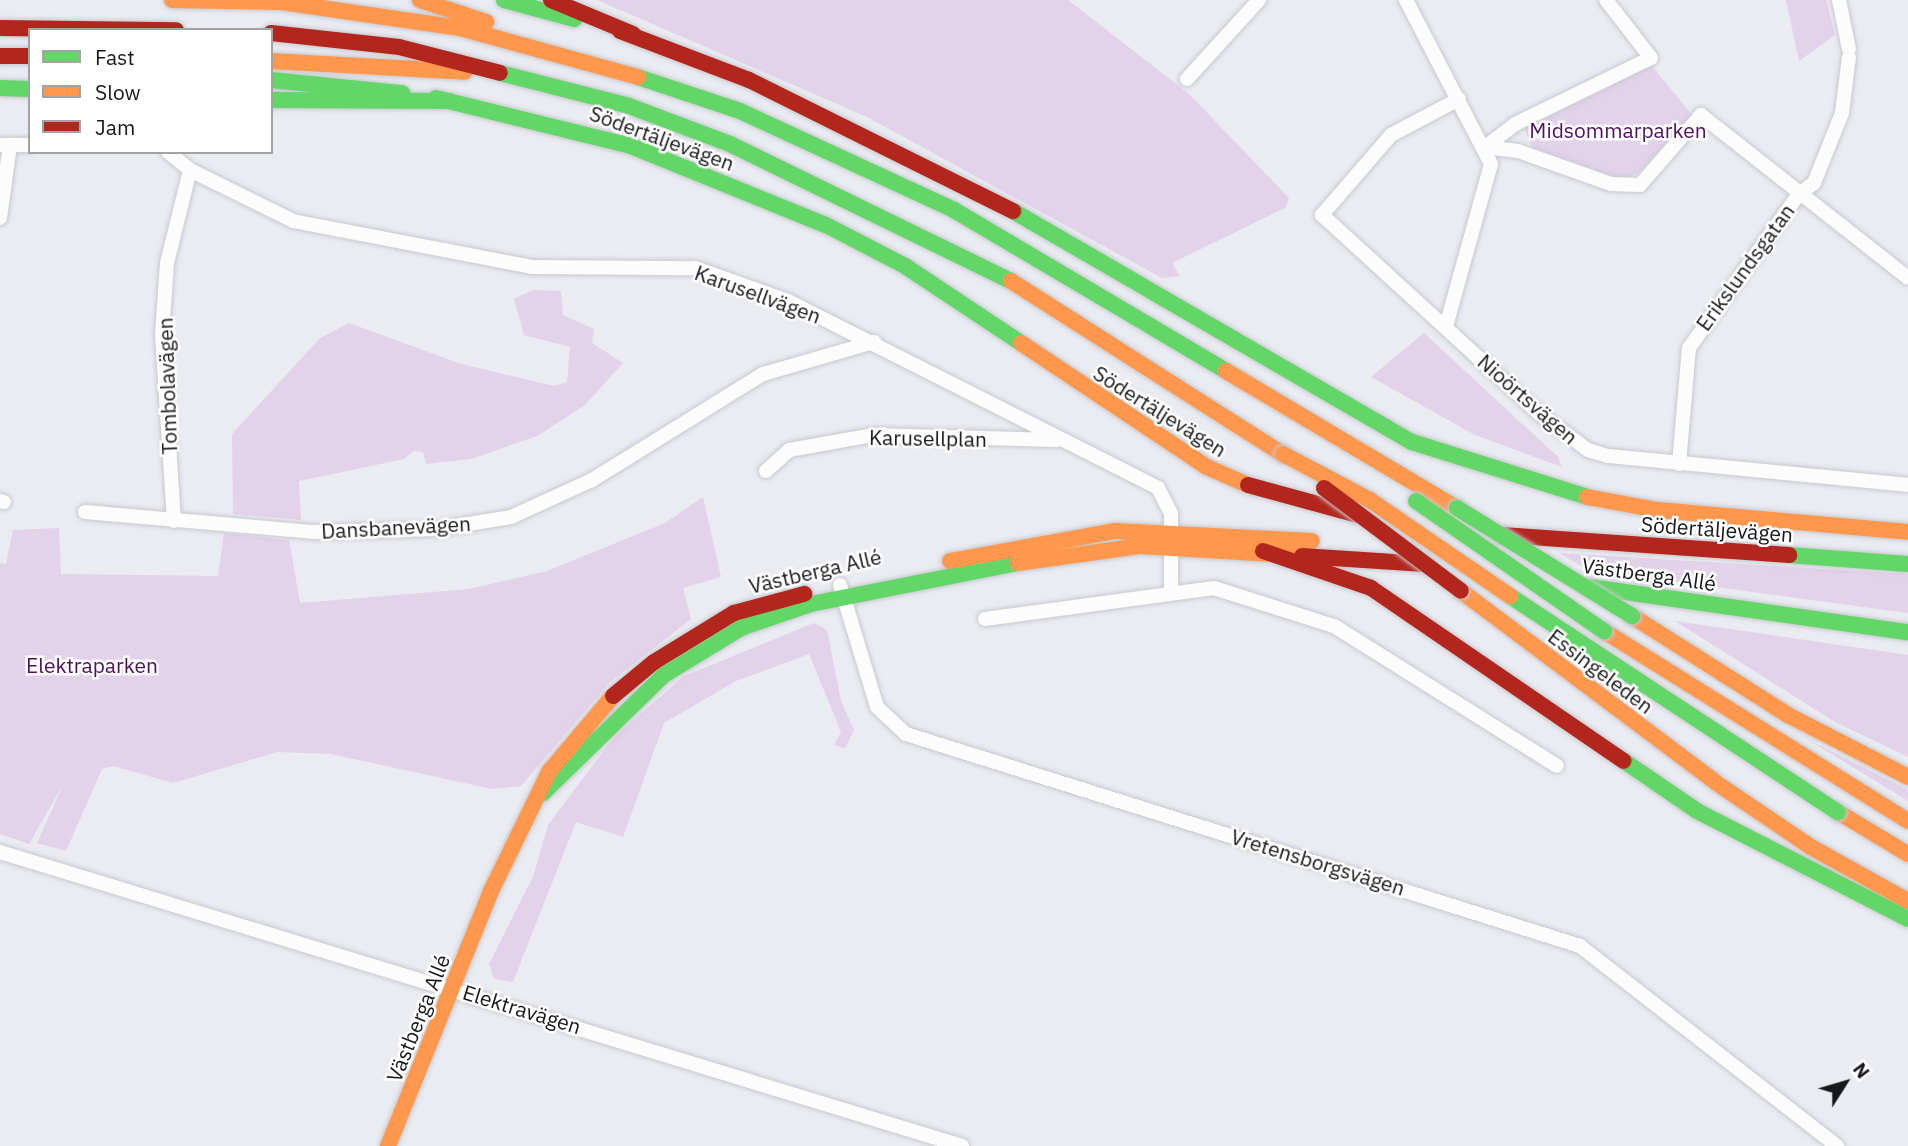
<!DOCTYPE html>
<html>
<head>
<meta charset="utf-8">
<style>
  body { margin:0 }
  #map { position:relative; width:1908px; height:1146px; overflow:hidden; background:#eaecf2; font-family:"IBM Plex Sans",sans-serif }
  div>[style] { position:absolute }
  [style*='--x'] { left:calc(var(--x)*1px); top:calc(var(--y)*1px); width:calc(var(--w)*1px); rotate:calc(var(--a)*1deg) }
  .green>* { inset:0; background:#e2d2ea }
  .roads { filter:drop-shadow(0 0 2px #c8c9ce) drop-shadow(0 0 2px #c8c9ce) }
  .street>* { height:14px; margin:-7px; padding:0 7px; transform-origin:7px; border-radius:7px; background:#fcfcfd }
  .fast>* { height:16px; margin:-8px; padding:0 8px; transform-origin:8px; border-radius:8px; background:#63d668 }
  .slow>* { height:16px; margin:-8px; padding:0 8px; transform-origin:8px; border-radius:8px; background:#ff974d }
  .jam>* { height:16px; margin:-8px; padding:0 8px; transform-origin:8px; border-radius:8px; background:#b3261e }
  .bridges { filter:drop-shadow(0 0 2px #c8c9ce) drop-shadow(0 0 2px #c8c9ce) }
  .fast-bridge>* { height:16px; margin:-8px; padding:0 8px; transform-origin:8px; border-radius:8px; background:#63d668 }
  .slow-bridge>* { height:16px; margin:-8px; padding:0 8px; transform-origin:8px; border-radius:8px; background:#ff974d }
  .jam-bridge>* { height:16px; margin:-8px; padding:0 8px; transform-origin:8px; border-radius:8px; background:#b3261e }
  span { translate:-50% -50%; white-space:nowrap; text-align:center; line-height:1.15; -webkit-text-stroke:5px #fff; paint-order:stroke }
  .park-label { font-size:21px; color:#4c1259 }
  .street-label { font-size:21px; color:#17181c }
  .legend { position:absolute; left:28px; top:28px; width:245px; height:126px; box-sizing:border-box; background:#fff; border:2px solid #a2a3a4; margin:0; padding:9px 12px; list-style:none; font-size:21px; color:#17181c }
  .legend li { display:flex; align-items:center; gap:14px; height:35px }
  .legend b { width:35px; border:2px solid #a2a3a4 }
  .north { position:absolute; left:1810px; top:1048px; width:70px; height:70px; -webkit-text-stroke:5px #fff; paint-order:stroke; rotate:53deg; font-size:19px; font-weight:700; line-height:28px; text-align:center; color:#17181c }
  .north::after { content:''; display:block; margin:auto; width:24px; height:32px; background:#17181c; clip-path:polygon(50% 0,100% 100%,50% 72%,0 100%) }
</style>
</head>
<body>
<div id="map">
  <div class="green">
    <i style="clip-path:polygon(597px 0,1068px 0,1189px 94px,1289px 198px,1285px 208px,1172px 263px,1180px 276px,1162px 278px,867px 117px)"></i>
    <i style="clip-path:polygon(1786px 0,1826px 0,1835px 35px,1799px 61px)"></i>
    <i style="clip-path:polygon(1651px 65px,1692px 115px,1639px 173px,1621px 179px,1533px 148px,1524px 129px)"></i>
    <i style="clip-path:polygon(533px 290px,561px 291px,563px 315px,594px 329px,592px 343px,623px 363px,585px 405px,537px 436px,471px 459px,426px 464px,423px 452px,414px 451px,404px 459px,299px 481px,301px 520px,233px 514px,232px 434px,320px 338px,349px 323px,461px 364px,554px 386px,567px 382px,570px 347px,524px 335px,514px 299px)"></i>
    <i style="clip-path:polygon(1424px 333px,1558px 457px,1562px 467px,1475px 435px,1371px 377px)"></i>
    <i style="clip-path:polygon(703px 497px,721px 577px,683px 588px,691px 619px,609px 683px,521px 786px,492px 789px,331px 754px,277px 752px,173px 783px,113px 766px,102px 769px,66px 851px,37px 843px,63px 785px,29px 844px,0 834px,0 563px,6px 564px,13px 530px,59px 528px,61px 574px,218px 576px,224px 533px,289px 540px,300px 603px,469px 589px,547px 571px,665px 523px)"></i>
    <i style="clip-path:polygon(1559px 553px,1908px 574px,1908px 613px,1588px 570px)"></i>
    <i style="clip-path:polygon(1675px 621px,1908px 655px,1908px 757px,1835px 722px)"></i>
    <i style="clip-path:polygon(814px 623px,827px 630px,841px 701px,854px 730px,845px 748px,834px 745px,841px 732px,809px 654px,736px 681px,664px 723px,623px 837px,576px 822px,513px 982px,494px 979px,489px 964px,533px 877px,548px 825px,614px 737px,684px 676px)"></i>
    <i style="clip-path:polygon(1805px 738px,1908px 790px,1908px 801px)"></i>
  </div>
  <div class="roads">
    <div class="street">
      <i style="--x:1406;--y:0;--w:185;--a:62.6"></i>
      <i style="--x:1491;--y:164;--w:168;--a:105.5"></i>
      <i style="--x:1839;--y:0;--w:50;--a:78.5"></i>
      <i style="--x:1187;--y:79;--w:107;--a:-47.7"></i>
      <i style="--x:1459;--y:99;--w:77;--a:152.1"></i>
      <i style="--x:1391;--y:135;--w:106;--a:130.8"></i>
      <i style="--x:1322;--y:215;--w:297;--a:42.4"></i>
      <i style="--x:1541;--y:415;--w:59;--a:36.7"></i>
      <i style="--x:1588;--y:450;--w:21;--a:17"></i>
      <i style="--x:1608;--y:456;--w:301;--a:5.5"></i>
      <i style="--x:0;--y:145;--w:30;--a:0"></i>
      <i style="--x:1485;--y:147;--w:33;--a:7"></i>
      <i style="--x:1518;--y:151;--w:99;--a:19.5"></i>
      <i style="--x:1611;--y:184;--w:29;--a:2"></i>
      <i style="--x:1640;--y:185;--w:93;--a:-48.9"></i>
      <i style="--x:1701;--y:115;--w:263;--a:38.2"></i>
      <i style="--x:1485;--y:147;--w:38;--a:-37"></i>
      <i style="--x:1515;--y:124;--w:151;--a:-25.9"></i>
      <i style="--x:1651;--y:58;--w:73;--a:-127.8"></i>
      <i style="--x:168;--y:152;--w:28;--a:39"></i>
      <i style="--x:190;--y:170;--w:115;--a:26.3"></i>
      <i style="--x:293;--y:221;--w:243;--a:10.9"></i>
      <i style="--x:532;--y:267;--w:163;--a:0.4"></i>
      <i style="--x:695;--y:268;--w:99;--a:19.5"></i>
      <i style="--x:788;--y:301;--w:415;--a:26.8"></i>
      <i style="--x:1158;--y:488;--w:28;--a:63"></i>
      <i style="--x:1171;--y:513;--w:77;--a:90"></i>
      <i style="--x:0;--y:218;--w:74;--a:-82.2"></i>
      <i style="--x:1679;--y:464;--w:116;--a:-85.1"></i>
      <i style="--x:1689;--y:348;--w:188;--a:-54.5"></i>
      <i style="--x:1798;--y:195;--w:20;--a:-37"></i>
      <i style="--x:1814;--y:183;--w:75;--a:-68.2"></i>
      <i style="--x:1842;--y:113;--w:56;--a:-82.9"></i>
      <i style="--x:766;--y:471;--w:31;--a:-42"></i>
      <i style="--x:789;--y:450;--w:85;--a:-10.1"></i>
      <i style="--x:873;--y:435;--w:183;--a:1.6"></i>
      <i style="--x:0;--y:501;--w:4;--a:14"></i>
      <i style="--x:85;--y:512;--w:228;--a:5"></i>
      <i style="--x:312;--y:532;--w:126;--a:-1.4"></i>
      <i style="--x:438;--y:529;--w:74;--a:-9.3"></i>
      <i style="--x:511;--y:517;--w:89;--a:-24.6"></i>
      <i style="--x:592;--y:480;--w:201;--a:-31.8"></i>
      <i style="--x:763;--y:374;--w:116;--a:-16.1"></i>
      <i style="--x:174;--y:521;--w:187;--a:-93.7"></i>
      <i style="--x:162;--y:334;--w:71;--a:-86"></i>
      <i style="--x:167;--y:263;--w:96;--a:-76.1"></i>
      <i style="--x:840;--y:585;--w:127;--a:73.1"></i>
      <i style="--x:877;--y:707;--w:40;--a:43"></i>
      <i style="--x:906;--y:734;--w:707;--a:17.46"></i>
      <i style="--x:1580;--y:946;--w:326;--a:37.9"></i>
      <i style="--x:985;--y:619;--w:231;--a:-7.7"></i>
      <i style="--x:1214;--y:588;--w:126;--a:17.6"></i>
      <i style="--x:1334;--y:626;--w:263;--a:32.1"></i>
      <i style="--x:0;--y:852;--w:1006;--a:16.99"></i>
    </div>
    <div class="fast">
      <i style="--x:504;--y:0;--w:73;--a:15.2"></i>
      <i style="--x:500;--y:73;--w:133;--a:14.3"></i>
      <i style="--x:629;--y:106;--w:108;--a:20.6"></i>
      <i style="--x:730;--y:144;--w:313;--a:26"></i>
      <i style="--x:638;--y:77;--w:108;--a:18.4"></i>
      <i style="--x:740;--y:111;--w:236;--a:24.8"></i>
      <i style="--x:954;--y:210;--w:316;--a:30.6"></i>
      <i style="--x:271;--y:80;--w:132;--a:5.7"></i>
      <i style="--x:0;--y:88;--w:30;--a:2"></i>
      <i style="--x:436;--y:98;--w:201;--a:13.8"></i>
      <i style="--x:631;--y:146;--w:210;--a:22.1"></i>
      <i style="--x:826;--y:225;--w:89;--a:27.4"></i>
      <i style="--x:905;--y:266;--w:139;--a:33.6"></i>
      <i style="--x:271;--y:100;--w:178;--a:0.3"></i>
      <i style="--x:1013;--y:211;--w:461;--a:30.1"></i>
      <i style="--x:1412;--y:442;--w:183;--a:17.4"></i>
      <i style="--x:1789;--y:555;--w:119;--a:4.3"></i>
      <i style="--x:1590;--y:587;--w:321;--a:8.1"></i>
      <i style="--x:1624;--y:761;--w:88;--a:34.4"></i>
      <i style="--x:1697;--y:811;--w:237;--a:27.1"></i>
      <i style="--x:543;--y:793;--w:169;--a:-44.3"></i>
      <i style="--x:664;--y:675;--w:90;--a:-31.4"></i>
      <i style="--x:741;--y:628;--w:74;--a:-18.9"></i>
      <i style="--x:811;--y:604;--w:211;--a:-11.2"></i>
    </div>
    <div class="slow">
      <i style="--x:172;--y:0;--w:109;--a:1.1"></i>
      <i style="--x:281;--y:2;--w:181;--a:8.3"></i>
      <i style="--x:460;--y:28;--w:185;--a:15.4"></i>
      <i style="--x:420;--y:0;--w:70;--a:18.4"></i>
      <i style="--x:271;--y:61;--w:194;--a:3.2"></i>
      <i style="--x:1011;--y:281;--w:322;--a:32.5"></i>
      <i style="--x:1021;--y:343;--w:224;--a:33.7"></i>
      <i style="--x:1207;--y:467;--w:45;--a:23.7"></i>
      <i style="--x:1226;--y:371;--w:269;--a:30.7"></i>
      <i style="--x:1587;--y:497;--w:72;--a:10.4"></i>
      <i style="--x:1658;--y:510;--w:251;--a:5"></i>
      <i style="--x:950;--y:561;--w:168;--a:-10.3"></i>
      <i style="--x:1115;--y:531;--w:197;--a:2.9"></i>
      <i style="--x:1018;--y:563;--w:123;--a:-7.9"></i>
      <i style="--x:1140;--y:546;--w:162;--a:3.5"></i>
      <i style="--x:1461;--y:591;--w:318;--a:36.9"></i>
      <i style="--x:1715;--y:782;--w:116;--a:34.1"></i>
      <i style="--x:1811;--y:847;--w:111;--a:29.1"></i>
      <i style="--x:1632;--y:616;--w:185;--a:32.4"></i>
      <i style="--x:1788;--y:715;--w:135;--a:27.3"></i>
      <i style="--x:1604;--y:631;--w:358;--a:32"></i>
      <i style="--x:1838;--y:812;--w:82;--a:31"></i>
      <i style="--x:388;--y:1146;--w:277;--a:-68"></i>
      <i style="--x:492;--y:889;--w:130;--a:-64"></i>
      <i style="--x:549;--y:772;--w:99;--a:-49.9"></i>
    </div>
    <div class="jam">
      <i style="--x:551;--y:0;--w:89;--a:22.5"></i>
      <i style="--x:0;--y:28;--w:176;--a:0.7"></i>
      <i style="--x:620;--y:31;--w:138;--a:20.8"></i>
      <i style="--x:749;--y:80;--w:295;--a:26.4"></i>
      <i style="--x:271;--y:33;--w:129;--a:6.2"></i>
      <i style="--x:399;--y:47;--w:104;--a:14.4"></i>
      <i style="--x:0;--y:56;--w:30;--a:0"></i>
      <i style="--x:1248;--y:485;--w:114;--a:15.3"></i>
      <i style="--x:1502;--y:535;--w:288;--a:4"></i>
      <i style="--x:1263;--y:551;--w:114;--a:18.9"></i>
      <i style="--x:1371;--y:588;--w:306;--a:34.4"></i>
      <i style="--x:1302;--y:556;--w:123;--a:3.7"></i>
      <i style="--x:613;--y:696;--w:53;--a:-39.7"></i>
      <i style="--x:654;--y:662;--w:94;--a:-31.5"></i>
      <i style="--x:734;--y:613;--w:73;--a:-15.2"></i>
    </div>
  </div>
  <div class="bridges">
    <div class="fast-bridge">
      <i style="--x:1416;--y:501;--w:229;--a:34.7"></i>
      <i style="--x:1457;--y:508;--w:206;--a:31.7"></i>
      <i style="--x:1510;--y:596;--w:393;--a:33.4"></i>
    </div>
    <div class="slow-bridge">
      <i style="--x:1283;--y:454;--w:98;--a:27.9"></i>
      <i style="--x:1370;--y:500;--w:170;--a:34.4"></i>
    </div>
    <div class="jam-bridge">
      <i style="--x:1324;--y:488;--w:171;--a:36.9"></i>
    </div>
  </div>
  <div class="park-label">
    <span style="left:1618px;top:130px">Midsommarparken</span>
    <span style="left:92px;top:665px">Elektraparken</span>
  </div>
  <div class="street-label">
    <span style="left:662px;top:138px;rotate:20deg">Södertäljevägen</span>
    <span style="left:1745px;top:267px;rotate:-54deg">Erikslundsgatan</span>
    <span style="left:758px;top:294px;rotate:20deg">Karusellvägen</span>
    <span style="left:167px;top:386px;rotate:-92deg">Tombolavägen</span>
    <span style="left:1528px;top:399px;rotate:41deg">Nioörtsvägen</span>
    <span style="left:1160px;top:411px;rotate:32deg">Södertäljevägen</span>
    <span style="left:928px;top:438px;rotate:1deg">Karusellplan</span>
    <span style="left:396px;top:527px;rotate:-3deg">Dansbanevägen</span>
    <span style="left:1717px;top:529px;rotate:4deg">Södertäljevägen</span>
    <span style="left:815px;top:571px;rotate:-13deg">Västberga Allé</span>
    <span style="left:1649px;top:574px;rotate:8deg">Västberga Allé</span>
    <span style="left:1601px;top:671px;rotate:37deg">Essingeleden</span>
    <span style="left:1318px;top:862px;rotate:17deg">Vretensborgsvägen</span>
    <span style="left:522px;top:1009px;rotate:17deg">Elektravägen</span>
    <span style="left:418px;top:1018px;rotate:-68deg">Västberga Allé</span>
  </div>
  <ul class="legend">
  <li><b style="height:9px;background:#63d668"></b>Fast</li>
  <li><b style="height:9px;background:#ff974d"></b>Slow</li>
  <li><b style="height:9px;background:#b3261e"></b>Jam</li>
  </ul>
  <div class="north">N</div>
</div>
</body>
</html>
